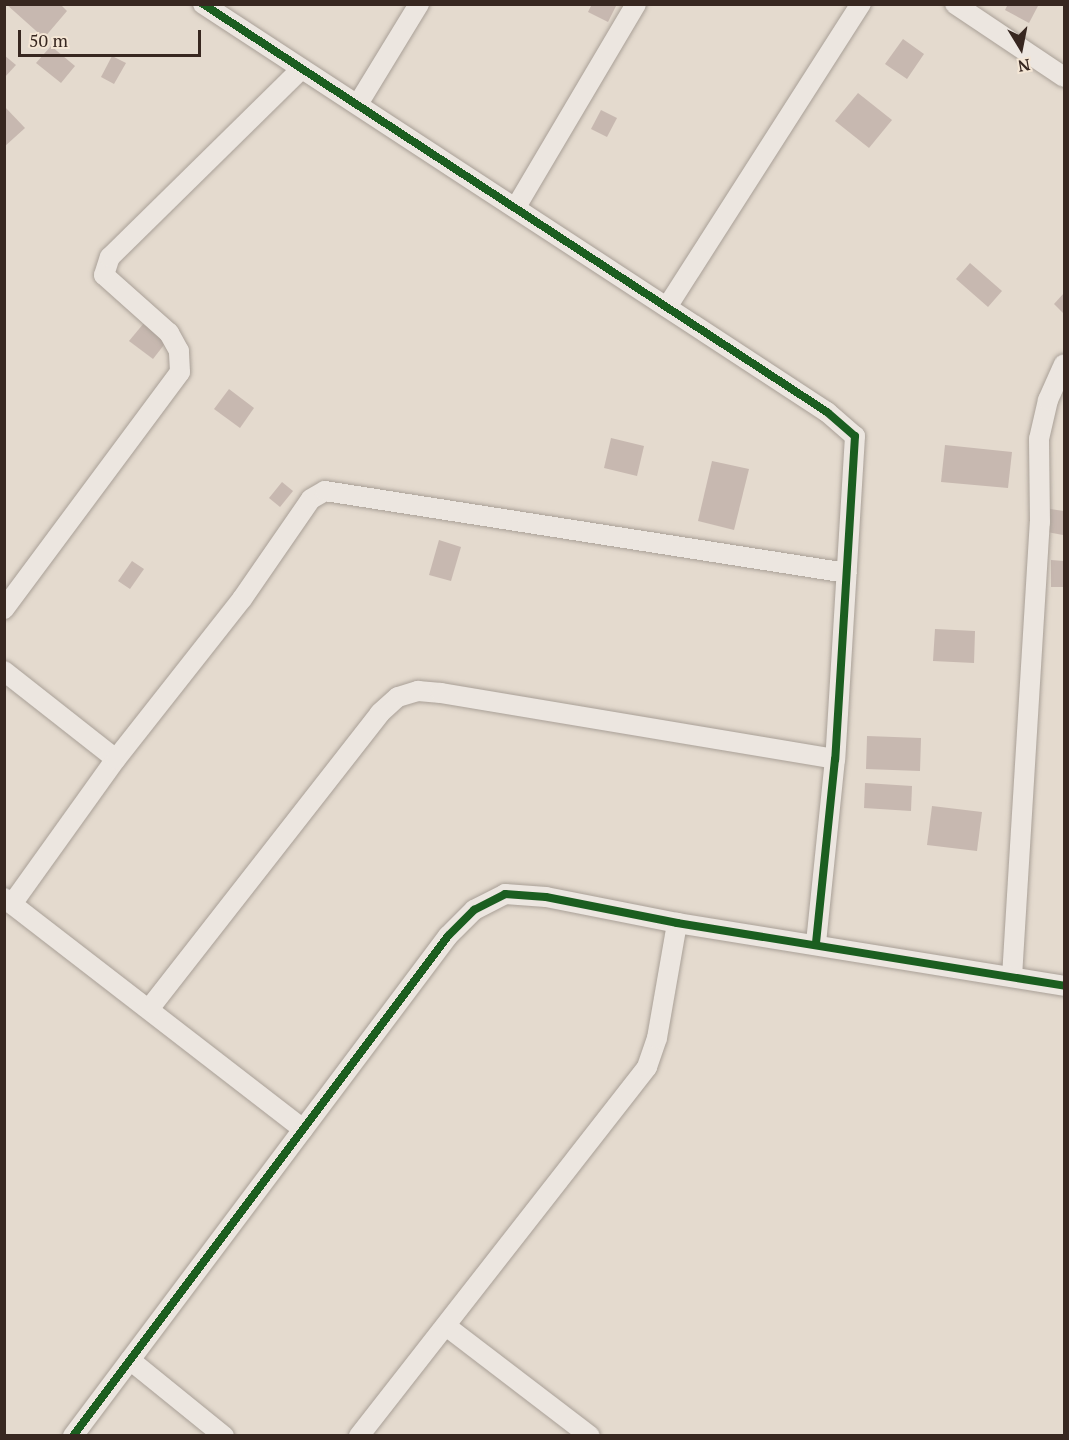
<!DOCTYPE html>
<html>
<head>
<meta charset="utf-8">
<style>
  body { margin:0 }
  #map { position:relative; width:1069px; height:1440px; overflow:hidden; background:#e4dace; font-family:"PT Serif",serif }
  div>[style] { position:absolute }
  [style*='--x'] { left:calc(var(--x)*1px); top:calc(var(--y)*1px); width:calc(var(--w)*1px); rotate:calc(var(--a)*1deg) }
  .building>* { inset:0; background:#c7b8b0 }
  .roads { filter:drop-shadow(0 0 2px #a9a097) drop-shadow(0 0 2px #a9a097) }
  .minor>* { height:20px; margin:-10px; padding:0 10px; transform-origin:10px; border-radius:10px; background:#ece6e0 }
  .cycleway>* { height:8px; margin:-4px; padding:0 4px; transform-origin:4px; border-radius:4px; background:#1b5e20 }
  span { translate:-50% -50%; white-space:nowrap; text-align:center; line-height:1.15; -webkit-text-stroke:4.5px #f4e6d5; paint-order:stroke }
  .frame { position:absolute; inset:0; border:6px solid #372720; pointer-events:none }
  .north { position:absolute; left:991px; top:18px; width:60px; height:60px; -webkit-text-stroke:4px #f4e6d5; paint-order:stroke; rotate:170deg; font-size:16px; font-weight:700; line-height:24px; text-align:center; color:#372720 }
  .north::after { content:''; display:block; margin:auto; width:21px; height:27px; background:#372720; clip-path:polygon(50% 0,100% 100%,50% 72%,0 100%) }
  .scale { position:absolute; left:18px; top:30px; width:183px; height:27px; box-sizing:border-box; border:3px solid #372720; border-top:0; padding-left:8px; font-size:18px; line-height:21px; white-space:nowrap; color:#372720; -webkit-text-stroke:4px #f4e6d5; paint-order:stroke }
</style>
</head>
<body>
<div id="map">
  <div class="building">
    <i style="clip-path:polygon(6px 4px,60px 4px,67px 11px,44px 38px)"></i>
    <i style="clip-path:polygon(592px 4px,617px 4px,608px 22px,588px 12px)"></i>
    <i style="clip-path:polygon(1008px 4px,1039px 4px,1029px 23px,1005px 10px)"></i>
    <i style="clip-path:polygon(903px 39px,924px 54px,907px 79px,885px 64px)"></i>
    <i style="clip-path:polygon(51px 46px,75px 66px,61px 83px,36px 63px)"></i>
    <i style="clip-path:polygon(4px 55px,16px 65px,4px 78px)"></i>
    <i style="clip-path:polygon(112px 56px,126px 63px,114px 84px,101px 77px)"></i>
    <i style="clip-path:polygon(858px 93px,892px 120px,869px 148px,835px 121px)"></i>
    <i style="clip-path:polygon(4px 106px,25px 128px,4px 147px)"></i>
    <i style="clip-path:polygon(601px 110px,617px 118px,607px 137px,591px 129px)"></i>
    <i style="clip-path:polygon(970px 263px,1002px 291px,988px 307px,956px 279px)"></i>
    <i style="clip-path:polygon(1064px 293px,1064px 314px,1054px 304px)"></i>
    <i style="clip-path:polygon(144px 323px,167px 341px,153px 359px,129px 341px)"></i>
    <i style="clip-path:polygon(229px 389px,254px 408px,240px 428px,214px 409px)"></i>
    <i style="clip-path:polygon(611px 438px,644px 446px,637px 476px,604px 468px)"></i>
    <i style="clip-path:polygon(945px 445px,1012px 452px,1008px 488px,941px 482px)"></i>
    <i style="clip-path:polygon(712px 461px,749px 469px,734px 530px,698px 521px)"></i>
    <i style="clip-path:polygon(282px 482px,293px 491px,280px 507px,269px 498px)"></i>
    <i style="clip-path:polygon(1050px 509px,1064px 511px,1063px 535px,1047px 532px)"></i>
    <i style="clip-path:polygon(439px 540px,461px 547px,451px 581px,429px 575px)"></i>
    <i style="clip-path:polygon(1051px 560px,1064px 561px,1064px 587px,1051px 587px)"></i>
    <i style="clip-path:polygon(132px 561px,144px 569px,130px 589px,118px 581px)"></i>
    <i style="clip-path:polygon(935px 629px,975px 631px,974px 663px,933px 661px)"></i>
    <i style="clip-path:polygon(867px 736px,921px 738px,920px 771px,866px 769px)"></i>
    <i style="clip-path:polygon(865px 783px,912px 786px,911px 811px,864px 808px)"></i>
    <i style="clip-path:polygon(932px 806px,982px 812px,977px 851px,927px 845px)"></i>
  </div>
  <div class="roads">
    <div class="minor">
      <i style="--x:203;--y:4;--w:746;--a:33.18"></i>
      <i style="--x:827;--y:412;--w:37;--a:41"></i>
      <i style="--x:855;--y:436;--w:324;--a:93.5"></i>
      <i style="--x:835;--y:759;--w:185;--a:95.9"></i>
      <i style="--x:955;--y:4;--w:131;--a:33.8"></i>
      <i style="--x:358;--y:104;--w:117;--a:-58.6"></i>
      <i style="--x:516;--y:207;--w:236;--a:-59.4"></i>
      <i style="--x:667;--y:307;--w:360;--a:-57.4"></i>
      <i style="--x:4;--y:609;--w:295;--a:-53.4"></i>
      <i style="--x:180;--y:372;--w:21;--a:-93"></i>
      <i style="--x:179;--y:351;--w:21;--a:-119"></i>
      <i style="--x:169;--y:333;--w:87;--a:-138.3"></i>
      <i style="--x:104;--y:275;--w:19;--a:-72"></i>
      <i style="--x:110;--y:257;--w:268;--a:-44.5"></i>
      <i style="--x:4;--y:671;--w:142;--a:38.2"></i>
      <i style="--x:4;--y:898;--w:378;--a:37.7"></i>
      <i style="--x:12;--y:904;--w:178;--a:-54.4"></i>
      <i style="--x:116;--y:759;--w:204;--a:-51.8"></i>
      <i style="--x:242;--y:599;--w:121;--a:-55.4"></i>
      <i style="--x:311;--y:499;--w:16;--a:-30"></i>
      <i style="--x:325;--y:491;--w:528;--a:8.93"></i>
      <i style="--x:1012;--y:977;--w:456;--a:-86.5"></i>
      <i style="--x:1040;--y:522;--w:83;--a:-90.7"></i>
      <i style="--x:1039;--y:439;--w:40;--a:-77"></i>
      <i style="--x:1048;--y:400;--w:39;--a:-66"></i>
      <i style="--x:149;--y:1009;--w:375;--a:-52"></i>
      <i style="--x:380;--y:713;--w:24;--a:-42"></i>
      <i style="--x:398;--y:697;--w:21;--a:-17"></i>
      <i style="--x:418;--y:691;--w:23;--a:5"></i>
      <i style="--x:441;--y:693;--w:399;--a:9.5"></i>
      <i style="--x:446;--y:1326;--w:181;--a:37.4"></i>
      <i style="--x:130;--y:1360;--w:121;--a:39"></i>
      <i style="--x:73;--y:1436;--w:625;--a:-53.13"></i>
      <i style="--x:448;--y:936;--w:37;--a:-45"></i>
      <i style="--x:474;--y:910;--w:35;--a:-27"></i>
      <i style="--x:505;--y:894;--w:41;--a:4.2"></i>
      <i style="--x:546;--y:897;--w:134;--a:11.2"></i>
      <i style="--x:677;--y:923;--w:392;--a:9.2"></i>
      <i style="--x:359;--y:1436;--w:468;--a:-52"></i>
      <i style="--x:647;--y:1067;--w:31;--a:-71"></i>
      <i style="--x:657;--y:1038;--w:117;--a:-80.1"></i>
    </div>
  </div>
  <div class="cycleway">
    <i style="--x:203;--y:4;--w:746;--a:33.18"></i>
    <i style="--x:827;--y:412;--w:37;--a:41"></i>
    <i style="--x:855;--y:436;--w:324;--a:93.5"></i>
    <i style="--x:835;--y:759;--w:185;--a:95.9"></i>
    <i style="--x:73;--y:1436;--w:625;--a:-53.13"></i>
    <i style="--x:448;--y:936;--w:37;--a:-45"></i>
    <i style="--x:474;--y:910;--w:35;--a:-27"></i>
    <i style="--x:505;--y:894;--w:41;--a:4.2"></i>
    <i style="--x:546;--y:897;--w:134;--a:11.2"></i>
    <i style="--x:677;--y:923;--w:392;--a:9.2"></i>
  </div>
  <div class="frame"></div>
  <div class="north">N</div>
  <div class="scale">50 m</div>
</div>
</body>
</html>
